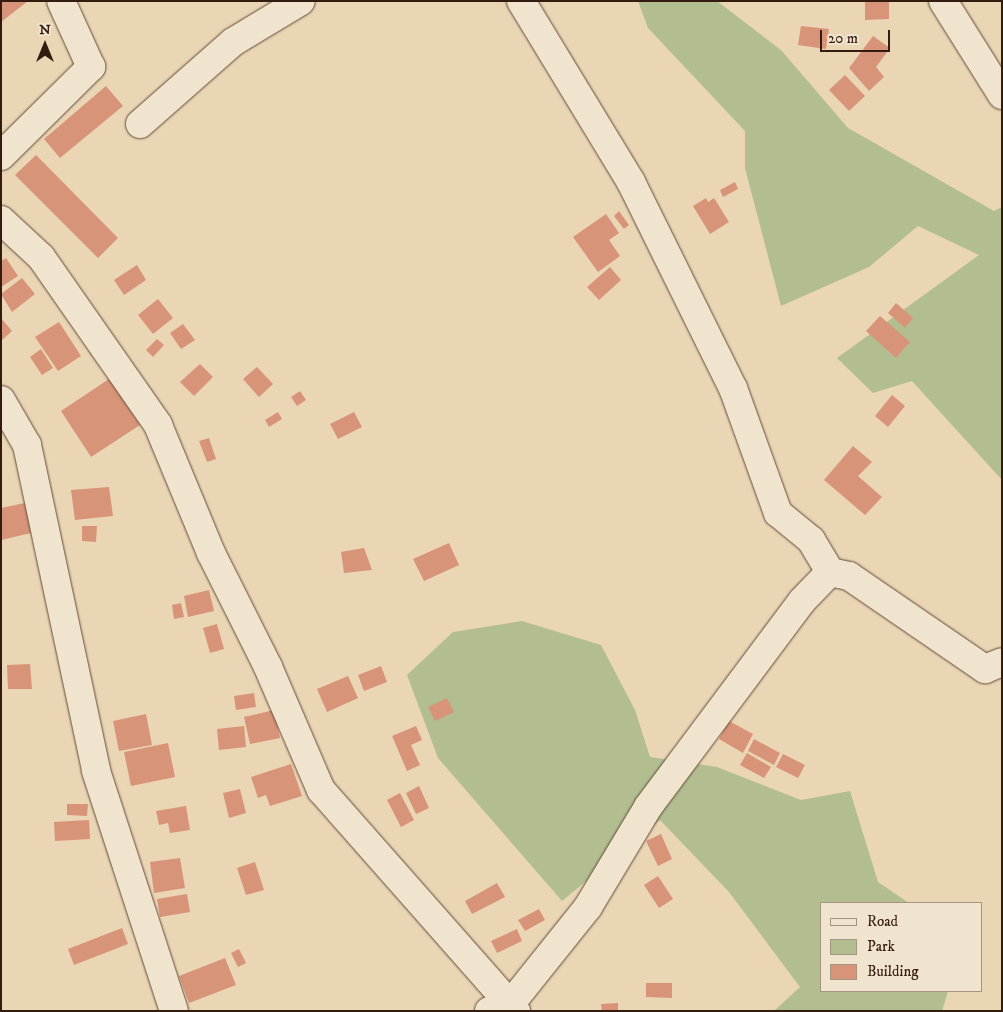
<!DOCTYPE html>
<html>
<head>
<meta charset="utf-8">
<style>
  body { margin:0 }
  #map { position:relative; width:1003px; height:1012px; overflow:hidden; background:#ead5b4; font-family:"IM FELL DW Pica",serif }
  div>[style] { position:absolute }
  [style*='--x'] { left:calc(var(--x)*1px); top:calc(var(--y)*1px); width:calc(var(--w)*1px); rotate:calc(var(--a)*1deg) }
  .green>* { inset:0; background:#b2be90 }
  .building>* { inset:0; background:#d89479 }
  .roads { filter:drop-shadow(0 0 1px #614a39) drop-shadow(0 0 1px #614a39) }
  .minor>* { height:28px; margin:-14px; padding:0 14px; transform-origin:14px; border-radius:14px; background:#f1e4ce }
  span { translate:-50% -50%; white-space:nowrap; text-align:center; line-height:1.15; -webkit-text-stroke:4px #f1e4ce; paint-order:stroke }
  .frame { position:absolute; inset:0; border:2px solid #331b10; pointer-events:none }
  .legend { position:absolute; left:820px; top:902px; width:162px; height:90px; box-sizing:border-box; background:#f1e4ce; border:1px solid #a59482; margin:0; padding:6px 9px; list-style:none; font-size:15px; color:#331b10 }
  .legend li { display:flex; align-items:center; gap:10px; height:25px }
  .legend b { width:25px; border:1px solid #a59482 }
  .north { position:absolute; left:20px; top:20px; width:50px; height:50px; -webkit-text-stroke:4px #f1e4ce; paint-order:stroke; rotate:0deg; font-size:14px; font-weight:700; line-height:20px; text-align:center; color:#331b10 }
  .north::after { content:''; display:block; margin:auto; width:18px; height:22px; background:#331b10; clip-path:polygon(50% 0,100% 100%,50% 72%,0 100%) }
  .scale { position:absolute; left:820px; top:30px; width:70px; height:22px; box-sizing:border-box; border:2px solid #331b10; border-top:0; padding-left:6px; font-size:15px; line-height:18px; white-space:nowrap; color:#331b10; -webkit-text-stroke:4px #f1e4ce; paint-order:stroke }
</style>
</head>
<body>
<div id="map">
  <div class="green">
    <i style="clip-path:polygon(638px 1px,717px 1px,781px 50px,848px 128px,994px 211px,1002px 207px,1002px 480px,912px 381px,873px 393px,837px 358px,979px 255px,918px 226px,869px 267px,781px 306px,745px 168px,745px 131px,648px 28px)"></i>
    <i style="clip-path:polygon(522px 621px,601px 645px,635px 710px,650px 757px,717px 767px,801px 800px,850px 791px,878px 882px,909px 903px,822px 903px,822px 991px,948px 991px,942px 1011px,774px 1011px,800px 987px,729px 892px,660px 820px,562px 901px,438px 758px,407px 675px,453px 632px)"></i>
  </div>
  <div class="building">
    <i style="clip-path:polygon(1px 1px,28px 1px,1px 22px)"></i>
    <i style="clip-path:polygon(865px 1px,889px 1px,889px 19px,865px 20px)"></i>
    <i style="clip-path:polygon(801px 26px,829px 29px,826px 49px,798px 45px)"></i>
    <i style="clip-path:polygon(873px 36px,890px 48px,876px 67px,884px 77px,869px 91px,849px 68px)"></i>
    <i style="clip-path:polygon(845px 75px,865px 96px,849px 111px,829px 90px)"></i>
    <i style="clip-path:polygon(106px 86px,123px 106px,60px 158px,44px 139px)"></i>
    <i style="clip-path:polygon(36px 155px,118px 238px,98px 258px,15px 175px)"></i>
    <i style="clip-path:polygon(735px 182px,738px 189px,723px 197px,720px 190px)"></i>
    <i style="clip-path:polygon(706px 198px,708px 202px,714px 198px,729px 222px,710px 234px,693px 206px)"></i>
    <i style="clip-path:polygon(619px 211px,629px 225px,624px 229px,614px 216px)"></i>
    <i style="clip-path:polygon(606px 214px,619px 233px,609px 240px,620px 256px,598px 272px,573px 237px)"></i>
    <i style="clip-path:polygon(6px 258px,18px 276px,1px 287px,1px 261px)"></i>
    <i style="clip-path:polygon(137px 265px,146px 280px,124px 295px,114px 280px)"></i>
    <i style="clip-path:polygon(610px 267px,621px 280px,599px 300px,587px 287px)"></i>
    <i style="clip-path:polygon(22px 278px,35px 294px,12px 312px,1px 294px)"></i>
    <i style="clip-path:polygon(158px 299px,173px 318px,153px 334px,138px 315px)"></i>
    <i style="clip-path:polygon(896px 303px,913px 318px,905px 328px,888px 313px)"></i>
    <i style="clip-path:polygon(880px 316px,910px 342px,896px 358px,866px 331px)"></i>
    <i style="clip-path:polygon(1px 318px,12px 331px,1px 341px)"></i>
    <i style="clip-path:polygon(59px 322px,81px 356px,58px 371px,35px 337px)"></i>
    <i style="clip-path:polygon(183px 324px,195px 340px,181px 349px,170px 333px)"></i>
    <i style="clip-path:polygon(157px 339px,164px 345px,153px 357px,146px 350px)"></i>
    <i style="clip-path:polygon(41px 349px,53px 368px,42px 375px,30px 357px)"></i>
    <i style="clip-path:polygon(200px 364px,213px 377px,194px 396px,180px 382px)"></i>
    <i style="clip-path:polygon(257px 367px,273px 384px,259px 397px,243px 379px)"></i>
    <i style="clip-path:polygon(109px 379px,140px 425px,91px 457px,61px 411px)"></i>
    <i style="clip-path:polygon(300px 391px,306px 400px,297px 406px,291px 397px)"></i>
    <i style="clip-path:polygon(892px 395px,905px 406px,888px 427px,875px 416px)"></i>
    <i style="clip-path:polygon(278px 412px,282px 419px,269px 427px,265px 420px)"></i>
    <i style="clip-path:polygon(354px 412px,362px 427px,338px 439px,330px 424px)"></i>
    <i style="clip-path:polygon(209px 438px,216px 459px,207px 462px,199px 441px)"></i>
    <i style="clip-path:polygon(853px 446px,872px 462px,858px 476px,882px 497px,865px 515px,824px 480px)"></i>
    <i style="clip-path:polygon(109px 487px,113px 516px,75px 520px,71px 490px)"></i>
    <i style="clip-path:polygon(25px 503px,31px 533px,1px 540px,1px 508px)"></i>
    <i style="clip-path:polygon(82px 526px,97px 526px,96px 542px,82px 541px)"></i>
    <i style="clip-path:polygon(449px 543px,459px 565px,424px 581px,413px 559px)"></i>
    <i style="clip-path:polygon(364px 548px,372px 570px,344px 573px,341px 552px)"></i>
    <i style="clip-path:polygon(209px 590px,214px 611px,188px 617px,184px 596px)"></i>
    <i style="clip-path:polygon(181px 603px,184px 617px,174px 619px,172px 605px)"></i>
    <i style="clip-path:polygon(217px 624px,224px 649px,210px 653px,203px 628px)"></i>
    <i style="clip-path:polygon(30px 664px,32px 689px,8px 689px,7px 665px)"></i>
    <i style="clip-path:polygon(381px 666px,387px 682px,364px 691px,358px 675px)"></i>
    <i style="clip-path:polygon(348px 676px,358px 698px,327px 712px,317px 689px)"></i>
    <i style="clip-path:polygon(254px 693px,256px 707px,236px 710px,234px 696px)"></i>
    <i style="clip-path:polygon(447px 698px,454px 712px,435px 721px,428px 707px)"></i>
    <i style="clip-path:polygon(274px 710px,280px 738px,250px 744px,244px 717px)"></i>
    <i style="clip-path:polygon(146px 714px,152px 745px,119px 751px,113px 721px)"></i>
    <i style="clip-path:polygon(729px 721px,753px 734px,743px 753px,719px 739px)"></i>
    <i style="clip-path:polygon(244px 726px,246px 747px,219px 750px,217px 729px)"></i>
    <i style="clip-path:polygon(416px 726px,422px 740px,411px 745px,420px 765px,407px 771px,392px 736px)"></i>
    <i style="clip-path:polygon(754px 739px,780px 753px,774px 765px,748px 751px)"></i>
    <i style="clip-path:polygon(168px 743px,175px 777px,131px 786px,124px 752px)"></i>
    <i style="clip-path:polygon(747px 753px,771px 767px,764px 778px,740px 765px)"></i>
    <i style="clip-path:polygon(783px 754px,805px 765px,798px 778px,776px 767px)"></i>
    <i style="clip-path:polygon(291px 764px,302px 796px,270px 806px,266px 795px,258px 798px,251px 777px)"></i>
    <i style="clip-path:polygon(419px 786px,429px 808px,416px 814px,406px 793px)"></i>
    <i style="clip-path:polygon(240px 789px,246px 813px,229px 818px,223px 793px)"></i>
    <i style="clip-path:polygon(400px 793px,414px 820px,401px 827px,387px 800px)"></i>
    <i style="clip-path:polygon(67px 804px,88px 804px,87px 816px,67px 815px)"></i>
    <i style="clip-path:polygon(186px 806px,190px 830px,170px 833px,168px 823px,159px 825px,156px 811px)"></i>
    <i style="clip-path:polygon(89px 820px,90px 839px,55px 841px,54px 822px)"></i>
    <i style="clip-path:polygon(661px 834px,672px 859px,658px 866px,646px 841px)"></i>
    <i style="clip-path:polygon(180px 858px,185px 888px,154px 893px,150px 862px)"></i>
    <i style="clip-path:polygon(255px 862px,264px 890px,246px 895px,237px 868px)"></i>
    <i style="clip-path:polygon(658px 876px,673px 899px,659px 908px,644px 885px)"></i>
    <i style="clip-path:polygon(497px 883px,505px 897px,472px 914px,465px 901px)"></i>
    <i style="clip-path:polygon(187px 894px,190px 912px,160px 917px,157px 899px)"></i>
    <i style="clip-path:polygon(539px 909px,545px 920px,525px 931px,518px 920px)"></i>
    <i style="clip-path:polygon(122px 928px,128px 944px,74px 965px,68px 949px)"></i>
    <i style="clip-path:polygon(517px 929px,522px 941px,497px 953px,491px 941px)"></i>
    <i style="clip-path:polygon(239px 949px,246px 963px,238px 967px,231px 953px)"></i>
    <i style="clip-path:polygon(225px 958px,236px 985px,189px 1003px,179px 976px)"></i>
    <i style="clip-path:polygon(646px 983px,672px 983px,672px 998px,646px 997px)"></i>
    <i style="clip-path:polygon(618px 1003px,618px 1011px,602px 1011px,601px 1004px)"></i>
  </div>
  <div class="roads">
    <div class="minor">
      <i style="--x:521;--y:1;--w:212;--a:58.7"></i>
      <i style="--x:631;--y:182;--w:230;--a:63.7"></i>
      <i style="--x:733;--y:388;--w:133;--a:70.2"></i>
      <i style="--x:778;--y:513;--w:43;--a:39.3"></i>
      <i style="--x:811;--y:540;--w:37;--a:59"></i>
      <i style="--x:830;--y:572;--w:19;--a:12"></i>
      <i style="--x:849;--y:576;--w:165;--a:34.4"></i>
      <i style="--x:985;--y:669;--w:18;--a:-22"></i>
      <i style="--x:943;--y:1;--w:111;--a:57.9"></i>
      <i style="--x:140;--y:124;--w:124;--a:-41.4"></i>
      <i style="--x:233;--y:42;--w:79;--a:-31.1"></i>
      <i style="--x:1;--y:156;--w:127;--a:-44.7"></i>
      <i style="--x:91;--y:67;--w:72;--a:-114.4"></i>
      <i style="--x:1;--y:220;--w:54;--a:42.8"></i>
      <i style="--x:41;--y:257;--w:205;--a:55.1"></i>
      <i style="--x:158;--y:425;--w:139;--a:67.5"></i>
      <i style="--x:211;--y:553;--w:127;--a:63.4"></i>
      <i style="--x:268;--y:667;--w:134;--a:66.7"></i>
      <i style="--x:321;--y:790;--w:295;--a:48.6"></i>
      <i style="--x:1;--y:400;--w:52;--a:60"></i>
      <i style="--x:27;--y:445;--w:333;--a:78"></i>
      <i style="--x:96;--y:771;--w:252;--a:72"></i>
      <i style="--x:489;--y:1011;--w:25;--a:-21"></i>
      <i style="--x:512;--y:1002;--w:122;--a:-51.3"></i>
      <i style="--x:588;--y:907;--w:117;--a:-59"></i>
      <i style="--x:648;--y:807;--w:257;--a:-53.2"></i>
      <i style="--x:802;--y:601;--w:40;--a:-46"></i>
    </div>
  </div>
  <div class="frame"></div>
  <ul class="legend">
  <li><b style="height:6px;background:#f1e4ce"></b>Road</li>
  <li><b style="height:14px;background:#b2be90"></b>Park</li>
  <li><b style="height:14px;background:#d89479"></b>Building</li>
  </ul>
  <div class="north">N</div>
  <div class="scale">20 m</div>
</div>
</body>
</html>
